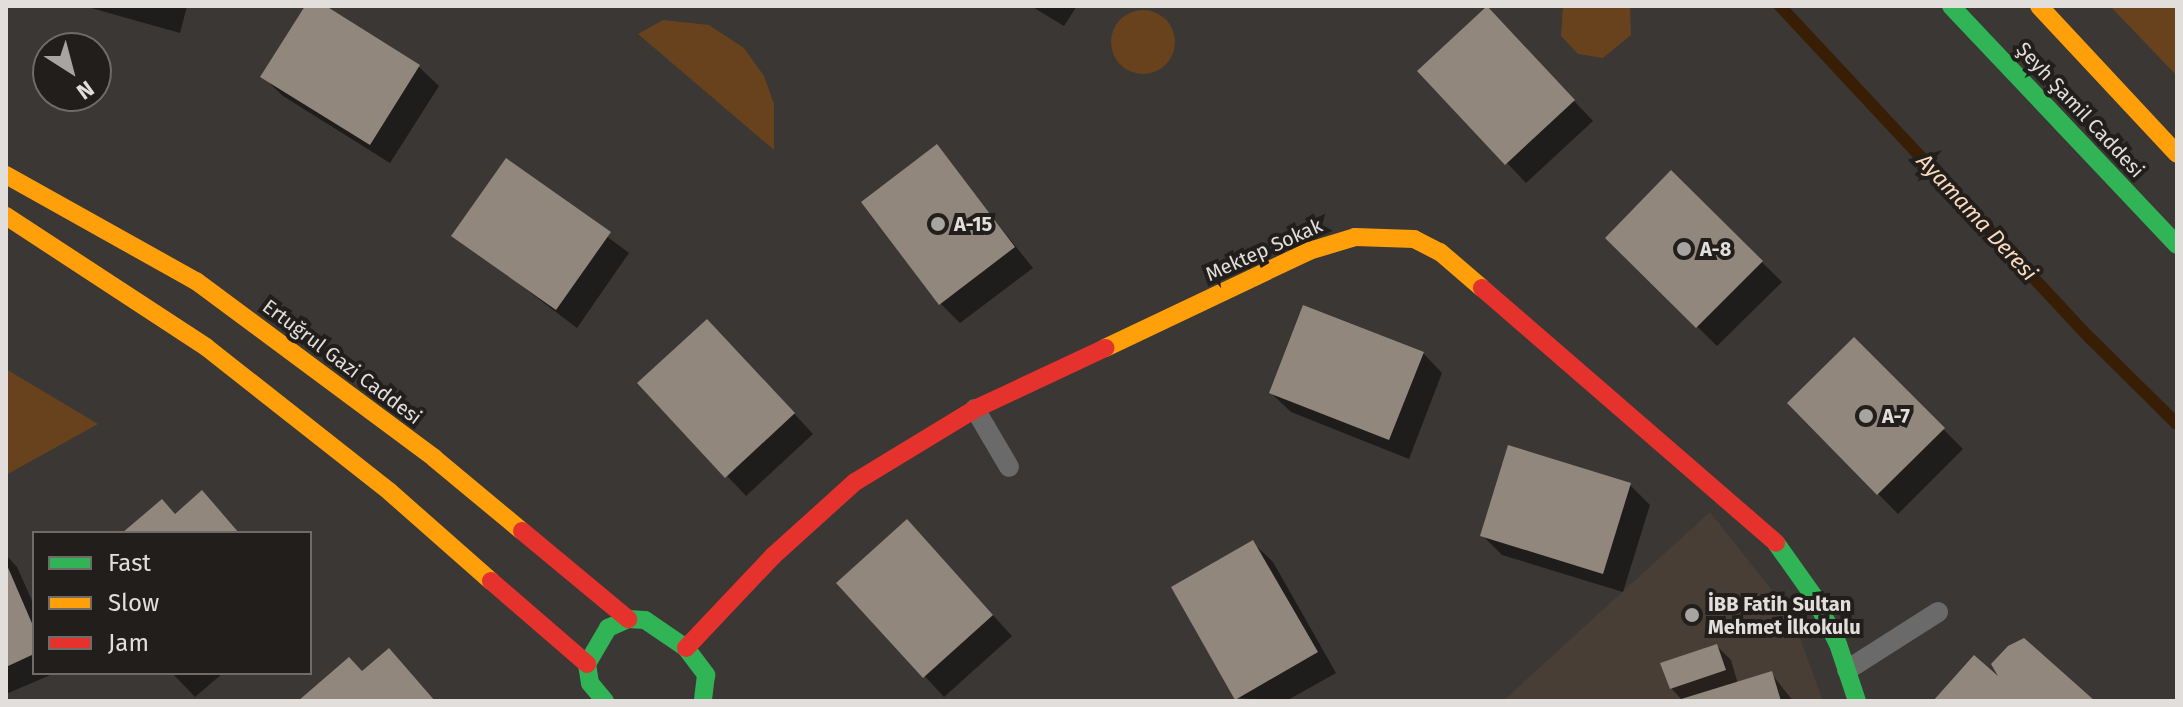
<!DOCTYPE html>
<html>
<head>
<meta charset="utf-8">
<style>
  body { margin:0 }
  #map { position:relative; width:2183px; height:707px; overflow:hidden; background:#3a3734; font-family:"Fira Sans",sans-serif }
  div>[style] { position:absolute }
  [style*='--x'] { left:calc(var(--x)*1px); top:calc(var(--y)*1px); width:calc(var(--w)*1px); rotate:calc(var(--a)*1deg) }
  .built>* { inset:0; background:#483e35 }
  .green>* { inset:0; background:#68421d }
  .round { border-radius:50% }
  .shadow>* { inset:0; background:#0007 }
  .stream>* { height:12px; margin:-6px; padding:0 6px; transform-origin:6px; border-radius:6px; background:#371e05 }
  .building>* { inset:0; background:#92877d }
  .lane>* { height:20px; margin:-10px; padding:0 10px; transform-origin:10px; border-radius:10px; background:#6b6a6a }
  .fast>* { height:18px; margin:-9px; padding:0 9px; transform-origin:9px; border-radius:9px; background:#30b455 }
  .slow>* { height:18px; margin:-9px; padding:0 9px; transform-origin:9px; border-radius:9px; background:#ff9f0a }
  .jam>* { height:18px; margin:-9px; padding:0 9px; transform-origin:9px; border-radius:9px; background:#e5322d }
  .dots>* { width:22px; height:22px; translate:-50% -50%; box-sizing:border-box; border:4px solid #211e1c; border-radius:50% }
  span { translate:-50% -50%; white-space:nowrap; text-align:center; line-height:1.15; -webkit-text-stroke:8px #211e1c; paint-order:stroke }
  .street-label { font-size:20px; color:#e2dedb }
  .poi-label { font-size:20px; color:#e2dedb; font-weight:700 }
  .left { translate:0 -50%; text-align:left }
  .water-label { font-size:22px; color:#fad9bc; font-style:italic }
  .frame { position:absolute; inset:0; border:8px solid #e2dedb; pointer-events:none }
  .legend { position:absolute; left:32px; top:531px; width:280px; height:144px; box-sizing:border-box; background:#211e1c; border:2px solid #6e6b68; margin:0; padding:10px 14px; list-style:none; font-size:24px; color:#e2dedb }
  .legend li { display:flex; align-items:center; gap:16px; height:40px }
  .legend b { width:40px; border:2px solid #6e6b68 }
  .north { position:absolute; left:32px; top:32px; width:80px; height:80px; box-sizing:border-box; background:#211e1c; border:2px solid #6e6b68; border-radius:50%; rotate:144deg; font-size:22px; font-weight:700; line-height:32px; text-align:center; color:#e2dedb }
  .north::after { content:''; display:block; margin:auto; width:28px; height:36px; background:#a7a4a1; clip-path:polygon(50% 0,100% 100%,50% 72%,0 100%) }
</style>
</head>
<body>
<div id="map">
  <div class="built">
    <i style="clip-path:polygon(1710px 512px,1774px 593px,1799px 636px,1823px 701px,1503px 701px)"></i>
  </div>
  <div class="green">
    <i style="clip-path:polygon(1563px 6px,1630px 6px,1631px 35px,1603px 58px,1578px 54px,1561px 36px)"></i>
    <i style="clip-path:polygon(2110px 6px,2177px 6px,2177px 76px)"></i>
    <i class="round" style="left:1111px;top:10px;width:64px;height:64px"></i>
    <i style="clip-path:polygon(663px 20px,709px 25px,744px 48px,764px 76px,774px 104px,774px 150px,638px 34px)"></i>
    <i style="clip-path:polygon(6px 369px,98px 424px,6px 475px)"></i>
  </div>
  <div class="shadow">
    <i style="clip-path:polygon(84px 6px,187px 6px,180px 33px)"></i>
    <i style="clip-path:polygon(307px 6px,322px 6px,419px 67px,439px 86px,390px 163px,283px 96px,263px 77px)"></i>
    <i style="clip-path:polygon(1031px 6px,1077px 6px,1064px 26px)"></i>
    <i style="clip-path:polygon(1506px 29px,1593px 121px,1526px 183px,1420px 71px)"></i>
    <i style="clip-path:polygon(936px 147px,1033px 268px,960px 323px,940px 303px)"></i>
    <i style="clip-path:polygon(506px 161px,629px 253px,577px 328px,454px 235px)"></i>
    <i style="clip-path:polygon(1671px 173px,1782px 282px,1717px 346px,1607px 238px)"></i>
    <i style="clip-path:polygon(1854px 340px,1963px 449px,1898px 514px,1789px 403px)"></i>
    <i style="clip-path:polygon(727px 341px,813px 434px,746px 496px,640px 383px)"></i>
    <i style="clip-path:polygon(1423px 353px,1442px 373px,1409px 459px,1291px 412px,1271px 393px)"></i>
    <i style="clip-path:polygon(1630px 485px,1650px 505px,1623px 592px,1502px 555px,1482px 535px)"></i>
    <i style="clip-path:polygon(926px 542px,1012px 636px,944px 697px,839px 583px)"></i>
    <i style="clip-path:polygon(1253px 543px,1273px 562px,1336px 673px,1286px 701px,1237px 698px)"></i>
    <i style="clip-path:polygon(6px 555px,17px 567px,34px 605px,34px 673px,55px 673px,6px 694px)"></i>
    <i style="clip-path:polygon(1717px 646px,1731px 660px,1738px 684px,1771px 673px,1793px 701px,1683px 701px,1671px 688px)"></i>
    <i style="clip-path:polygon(172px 673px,223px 673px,195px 697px)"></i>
  </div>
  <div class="stream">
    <i style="--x:1780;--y:6;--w:456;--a:47"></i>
    <i style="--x:2091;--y:339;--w:121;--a:44.7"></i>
  </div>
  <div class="building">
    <i style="clip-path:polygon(305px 6px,326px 6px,420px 65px,370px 145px,260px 77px)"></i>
    <i style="clip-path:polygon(1487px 6px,1575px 100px,1505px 165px,1417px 71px)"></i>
    <i style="clip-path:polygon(937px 144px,1015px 247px,939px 305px,861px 202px)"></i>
    <i style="clip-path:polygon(506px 158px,611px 232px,556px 310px,451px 236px)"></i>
    <i style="clip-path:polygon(1671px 170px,1763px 261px,1696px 328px,1605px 238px)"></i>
    <i style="clip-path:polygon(1303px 305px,1424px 352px,1389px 440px,1269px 393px)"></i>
    <i style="clip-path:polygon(707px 319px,795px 413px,725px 478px,637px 383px)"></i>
    <i style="clip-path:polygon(1854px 337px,1945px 428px,1877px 495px,1787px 403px)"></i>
    <i style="clip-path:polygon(1508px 445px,1631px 483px,1603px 574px,1480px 536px)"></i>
    <i style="clip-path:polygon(202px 490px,239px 533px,122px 533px,162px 499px,175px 514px)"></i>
    <i style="clip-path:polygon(907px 519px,993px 615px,923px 678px,836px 583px)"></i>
    <i style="clip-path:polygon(1253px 540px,1318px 652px,1235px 700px,1171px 587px)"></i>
    <i style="clip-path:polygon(6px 563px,34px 628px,34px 654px,6px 667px)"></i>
    <i style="clip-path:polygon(2024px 638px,2095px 701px,1933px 701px,1974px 655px,1998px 676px,1991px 664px,2008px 646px)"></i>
    <i style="clip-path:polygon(1717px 644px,1726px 670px,1670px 689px,1660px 663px)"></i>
    <i style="clip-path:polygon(389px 648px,435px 701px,298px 701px,349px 657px,362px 671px)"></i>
    <i style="clip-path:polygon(1772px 671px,1781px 701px,1678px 701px,1678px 700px)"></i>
  </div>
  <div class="lane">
    <i style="--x:975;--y:409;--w:67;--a:59.6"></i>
    <i style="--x:1847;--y:670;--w:108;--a:-32.5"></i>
  </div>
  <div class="fast">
    <i style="--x:1951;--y:6;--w:329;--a:46.6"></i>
    <i style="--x:1776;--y:543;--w:64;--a:54.6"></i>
    <i style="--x:1813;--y:595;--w:55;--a:63"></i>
    <i style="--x:1838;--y:644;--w:60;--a:71.6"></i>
    <i style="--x:605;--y:701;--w:23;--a:-130"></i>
    <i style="--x:590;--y:683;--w:19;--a:-99"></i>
    <i style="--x:587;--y:664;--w:42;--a:-59.7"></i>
    <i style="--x:608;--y:628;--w:22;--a:-24"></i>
    <i style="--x:628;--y:619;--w:17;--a:3"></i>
    <i style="--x:645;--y:620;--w:50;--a:34.3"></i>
    <i style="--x:686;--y:648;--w:34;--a:53"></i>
    <i style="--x:706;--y:675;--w:26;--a:97"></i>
  </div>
  <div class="slow">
    <i style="--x:2039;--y:6;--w:202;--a:47"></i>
    <i style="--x:6;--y:175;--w:218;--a:29.2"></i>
    <i style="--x:196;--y:281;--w:297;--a:36.6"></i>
    <i style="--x:434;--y:458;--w:114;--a:39.7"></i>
    <i style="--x:6;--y:216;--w:239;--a:33.2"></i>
    <i style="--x:206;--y:347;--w:234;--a:38.2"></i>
    <i style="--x:390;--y:492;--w:135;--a:41.4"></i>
    <i style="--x:1105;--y:348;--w:226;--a:-25.4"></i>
    <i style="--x:1309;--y:251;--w:48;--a:-16.9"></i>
    <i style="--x:1355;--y:237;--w:59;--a:1.9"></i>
    <i style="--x:1414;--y:239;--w:29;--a:27"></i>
    <i style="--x:1440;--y:252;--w:55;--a:40.6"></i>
  </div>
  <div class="jam">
    <i style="--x:1482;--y:288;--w:389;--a:40.9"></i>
    <i style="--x:522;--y:531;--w:138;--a:39.7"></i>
    <i style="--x:491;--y:581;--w:127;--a:40.8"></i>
    <i style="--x:686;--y:648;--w:127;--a:-46.6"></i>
    <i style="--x:773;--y:556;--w:110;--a:-42.1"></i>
    <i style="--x:855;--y:482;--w:140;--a:-31.3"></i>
    <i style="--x:975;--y:409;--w:144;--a:-25.1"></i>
  </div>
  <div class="dots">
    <i style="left:938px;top:224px;background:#a7a4a1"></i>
    <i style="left:1684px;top:249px;background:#a7a4a1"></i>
    <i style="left:1866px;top:416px;background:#a7a4a1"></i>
    <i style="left:1692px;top:615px;background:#a7a4a1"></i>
  </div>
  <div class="street-label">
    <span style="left:2080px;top:110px;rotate:47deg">Şeyh Şamil Caddesi</span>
    <span style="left:1264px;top:250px;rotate:-24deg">Mektep Sokak</span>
    <span style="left:342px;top:362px;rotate:37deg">Ertuğrul Gazi Caddesi</span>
  </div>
  <div class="poi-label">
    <span class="left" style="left:954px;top:224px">A-15</span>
    <span class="left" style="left:1700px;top:249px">A-8</span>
    <span class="left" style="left:1882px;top:416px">A-7</span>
    <span class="left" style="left:1708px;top:616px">İBB Fatih Sultan<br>Mehmet İlkokulu</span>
  </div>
  <div class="water-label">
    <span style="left:1977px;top:217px;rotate:47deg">Ayamama Deresi</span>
  </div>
  <div class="frame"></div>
  <ul class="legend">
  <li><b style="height:10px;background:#30b455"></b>Fast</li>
  <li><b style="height:10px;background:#ff9f0a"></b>Slow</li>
  <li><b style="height:10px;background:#e5322d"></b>Jam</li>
  </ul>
  <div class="north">N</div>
</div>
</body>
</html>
